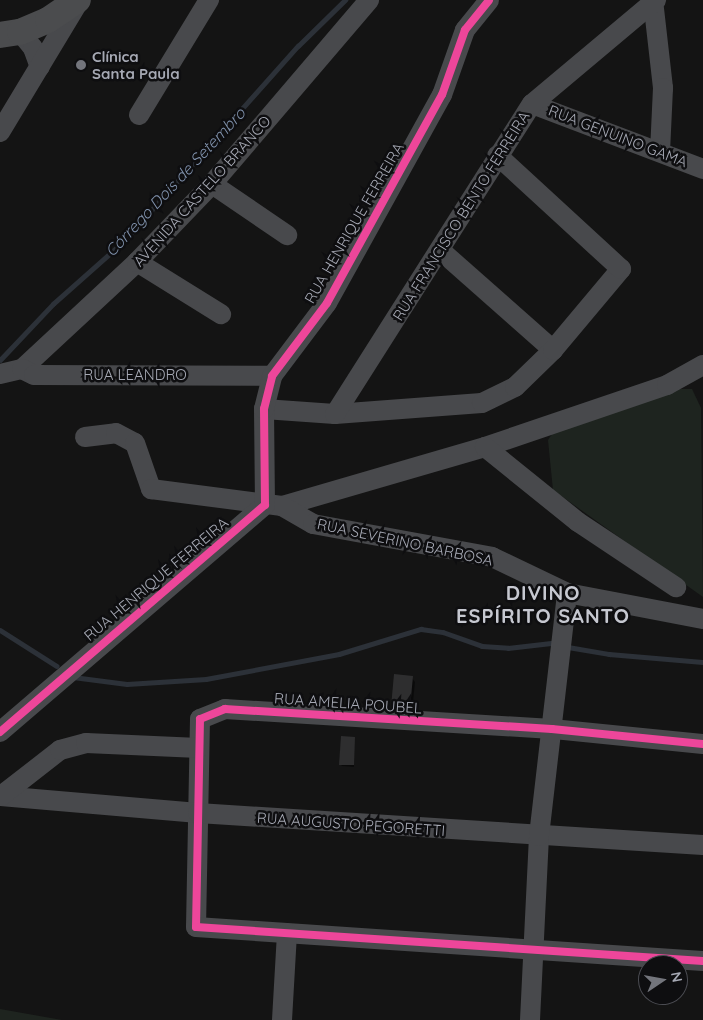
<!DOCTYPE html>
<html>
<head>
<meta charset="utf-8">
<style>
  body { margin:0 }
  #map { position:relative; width:703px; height:1020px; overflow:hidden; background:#141414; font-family:Quicksand,sans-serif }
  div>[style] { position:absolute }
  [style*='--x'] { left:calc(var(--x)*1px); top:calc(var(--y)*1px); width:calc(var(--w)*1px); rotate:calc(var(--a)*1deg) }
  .green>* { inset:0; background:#1e241f }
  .shadow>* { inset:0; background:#0007 }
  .stream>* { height:4.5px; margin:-2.25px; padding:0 2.25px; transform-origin:2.25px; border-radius:2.25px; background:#2c3138 }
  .building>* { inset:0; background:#2e2e2f }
  .minor>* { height:20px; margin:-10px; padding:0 10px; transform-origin:10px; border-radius:10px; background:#48494c }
  .major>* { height:26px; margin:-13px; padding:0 13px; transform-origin:13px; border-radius:13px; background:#4b4c4e }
  .cycleway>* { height:8px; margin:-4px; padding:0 4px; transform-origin:4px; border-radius:4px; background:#ed469a }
  .dots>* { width:14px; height:14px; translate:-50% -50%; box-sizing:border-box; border:2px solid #0e0e10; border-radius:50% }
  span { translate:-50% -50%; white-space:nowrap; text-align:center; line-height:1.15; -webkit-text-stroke:5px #0e0e10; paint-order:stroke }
  .poi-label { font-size:15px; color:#a6a9b4; font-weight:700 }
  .left { translate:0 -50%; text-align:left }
  .street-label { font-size:15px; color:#a6a9b4 }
  .water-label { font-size:16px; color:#8092ac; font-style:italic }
  .district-label { font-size:20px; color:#c6c8d0; font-weight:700; letter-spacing:1px }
  .north { position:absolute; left:638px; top:955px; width:50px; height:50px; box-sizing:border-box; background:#0e0e10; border:1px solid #4b4c52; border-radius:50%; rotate:78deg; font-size:14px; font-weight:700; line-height:20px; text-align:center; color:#a6a9b4 }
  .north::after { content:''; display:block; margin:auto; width:18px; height:22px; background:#73757c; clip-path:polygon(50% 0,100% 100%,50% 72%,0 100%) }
</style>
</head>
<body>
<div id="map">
  <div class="green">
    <i style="clip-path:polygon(671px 389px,692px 389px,701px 408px,703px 597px,553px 490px,548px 440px,554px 431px)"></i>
    <i style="clip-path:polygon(0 1009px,62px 1020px,0 1020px)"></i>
  </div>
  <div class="shadow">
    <i style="clip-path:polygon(412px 678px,415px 682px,412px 712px,394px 711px,392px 707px)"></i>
    <i style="clip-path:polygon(354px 738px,354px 767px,342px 766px,341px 765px)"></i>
  </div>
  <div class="stream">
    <i style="--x:0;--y:360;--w:77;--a:-46.6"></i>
    <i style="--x:53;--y:304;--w:95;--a:-41.6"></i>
    <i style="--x:124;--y:241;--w:261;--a:-48.3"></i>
    <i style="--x:298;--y:46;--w:66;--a:-44.4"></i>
    <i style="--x:0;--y:630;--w:67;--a:32.3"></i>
    <i style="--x:568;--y:647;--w:42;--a:9.7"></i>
    <i style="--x:609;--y:654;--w:94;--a:4.9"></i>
    <i style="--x:73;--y:677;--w:54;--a:7.4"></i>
    <i style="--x:127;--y:684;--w:79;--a:-3.6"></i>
    <i style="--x:206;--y:679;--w:135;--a:-10.6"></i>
    <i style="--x:339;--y:654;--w:86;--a:-17"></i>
    <i style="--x:421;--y:629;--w:22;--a:8"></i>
    <i style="--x:443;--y:632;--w:41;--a:19.7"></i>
    <i style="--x:482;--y:646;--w:26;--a:4"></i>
    <i style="--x:508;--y:648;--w:43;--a:-6.6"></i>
  </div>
  <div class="building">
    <i style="clip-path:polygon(394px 674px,413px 676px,410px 708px,391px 707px)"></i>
    <i style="clip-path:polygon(341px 736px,355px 737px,354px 765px,339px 765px)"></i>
  </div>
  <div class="minor">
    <i style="--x:653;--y:0;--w:89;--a:83.5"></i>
    <i style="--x:663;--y:88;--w:64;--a:92.7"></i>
    <i style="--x:20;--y:32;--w:21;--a:51"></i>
    <i style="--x:33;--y:48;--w:20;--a:70"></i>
    <i style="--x:532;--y:104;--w:183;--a:20.8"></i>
    <i style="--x:139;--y:115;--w:135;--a:-58.7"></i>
    <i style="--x:0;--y:132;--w:153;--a:-58.9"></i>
    <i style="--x:212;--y:184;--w:91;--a:34.2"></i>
    <i style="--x:440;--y:250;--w:151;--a:41.5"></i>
    <i style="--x:137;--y:262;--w:99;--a:31.8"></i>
    <i style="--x:22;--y:369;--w:157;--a:-42.9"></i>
    <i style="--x:137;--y:262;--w:108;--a:-46.1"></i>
    <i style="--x:212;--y:184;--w:242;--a:-49.5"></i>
    <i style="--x:0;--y:374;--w:23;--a:-13"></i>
    <i style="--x:22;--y:369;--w:13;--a:27"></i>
    <i style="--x:34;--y:375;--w:238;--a:0.2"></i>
    <i style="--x:264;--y:409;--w:71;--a:4"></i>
    <i style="--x:335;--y:414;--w:147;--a:-4.3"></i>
    <i style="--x:482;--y:403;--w:37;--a:-26"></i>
    <i style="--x:515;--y:387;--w:53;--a:-44.2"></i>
    <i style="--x:553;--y:350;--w:106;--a:-50"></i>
    <i style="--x:621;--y:269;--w:168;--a:-137.4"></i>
    <i style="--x:335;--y:414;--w:367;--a:-57.6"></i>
    <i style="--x:532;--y:104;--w:162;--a:-40"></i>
    <i style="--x:85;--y:437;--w:31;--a:-7"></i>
    <i style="--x:116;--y:433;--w:21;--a:28"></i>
    <i style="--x:135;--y:443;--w:49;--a:70.8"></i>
    <i style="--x:151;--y:489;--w:132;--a:7.4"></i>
    <i style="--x:282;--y:506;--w:211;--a:-16.2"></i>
    <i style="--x:485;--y:447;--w:192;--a:-18.8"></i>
    <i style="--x:667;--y:385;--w:41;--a:-29.1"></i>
    <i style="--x:485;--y:447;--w:119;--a:38.9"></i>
    <i style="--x:578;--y:522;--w:118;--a:33.6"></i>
    <i style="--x:282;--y:506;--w:36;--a:30"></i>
    <i style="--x:313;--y:524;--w:182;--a:10.4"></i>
    <i style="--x:492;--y:557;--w:83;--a:25.6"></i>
    <i style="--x:567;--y:593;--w:138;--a:10.8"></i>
    <i style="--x:0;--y:732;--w:349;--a:-40.6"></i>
    <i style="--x:265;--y:505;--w:96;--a:-90.6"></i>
    <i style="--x:264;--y:409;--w:34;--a:-76"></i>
    <i style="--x:272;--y:376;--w:91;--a:-53"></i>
    <i style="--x:327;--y:303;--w:238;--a:-61.1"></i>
    <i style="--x:442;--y:95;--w:69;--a:-70.5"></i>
    <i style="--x:465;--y:30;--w:38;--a:-51"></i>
    <i style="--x:703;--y:744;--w:152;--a:-174.3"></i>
    <i style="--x:552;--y:729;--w:328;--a:-176.5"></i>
    <i style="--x:225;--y:709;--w:27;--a:158"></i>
    <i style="--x:200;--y:719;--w:208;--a:91.1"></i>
    <i style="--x:196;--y:927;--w:508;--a:3.84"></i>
    <i style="--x:0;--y:796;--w:199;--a:4.9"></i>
    <i style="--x:198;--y:813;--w:506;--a:3.63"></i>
    <i style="--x:1;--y:796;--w:75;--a:-37.9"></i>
    <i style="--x:60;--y:750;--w:27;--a:-15"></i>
    <i style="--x:86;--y:743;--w:113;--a:2.5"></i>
    <i style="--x:282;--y:1020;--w:87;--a:-86.7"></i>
    <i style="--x:530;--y:1020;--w:184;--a:-87.2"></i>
    <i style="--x:539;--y:836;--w:245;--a:-83.4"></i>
  </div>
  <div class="major">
    <i style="--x:0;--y:35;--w:20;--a:-9"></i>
    <i style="--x:20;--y:32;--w:30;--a:-23"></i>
    <i style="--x:48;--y:20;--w:36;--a:-34"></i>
  </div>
  <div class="cycleway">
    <i style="--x:0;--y:732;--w:349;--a:-40.6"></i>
    <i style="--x:265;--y:505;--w:96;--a:-90.6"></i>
    <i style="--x:264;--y:409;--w:34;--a:-76"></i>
    <i style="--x:272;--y:376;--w:91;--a:-53"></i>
    <i style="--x:327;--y:303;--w:238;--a:-61.1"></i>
    <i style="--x:442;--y:95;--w:69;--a:-70.5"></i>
    <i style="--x:465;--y:30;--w:38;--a:-51"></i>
    <i style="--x:703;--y:744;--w:152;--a:-174.3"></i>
    <i style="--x:552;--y:729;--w:328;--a:-176.5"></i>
    <i style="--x:225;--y:709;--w:27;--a:158"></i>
    <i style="--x:200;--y:719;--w:208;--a:91.1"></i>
    <i style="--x:196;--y:927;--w:508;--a:3.84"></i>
  </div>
  <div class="dots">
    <i style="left:81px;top:65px;background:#73757c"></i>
  </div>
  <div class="poi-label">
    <span class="left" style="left:92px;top:65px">Clínica<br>Santa Paula</span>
  </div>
  <div class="street-label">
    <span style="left:618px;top:136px;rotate:21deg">RUA GENUINO GAMA</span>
    <span style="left:202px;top:191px;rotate:-48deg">AVENIDA CASTELO BRANCO</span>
    <span style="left:461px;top:216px;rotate:-58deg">RUA FRANCISCO BENTO FERREIRA</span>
    <span style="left:354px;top:223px;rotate:-60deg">RUA HENRIQUE FERREIRA</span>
    <span style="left:135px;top:375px">RUA LEANDRO</span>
    <span style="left:405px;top:542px;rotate:12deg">RUA SEVERINO BARBOSA</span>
    <span style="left:156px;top:579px;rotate:-40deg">RUA HENRIQUE FERREIRA</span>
    <span style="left:348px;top:703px;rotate:4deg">RUA AMELIA POUBEL</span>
    <span style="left:351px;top:824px;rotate:4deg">RUA AUGUSTO PEGORETTI</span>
  </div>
  <div class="water-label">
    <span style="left:175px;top:182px;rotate:-47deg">Córrego Dois de Setembro</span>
  </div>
  <div class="district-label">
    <span style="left:543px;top:604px">DIVINO<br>ESPÍRITO SANTO</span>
  </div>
  <div class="north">N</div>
</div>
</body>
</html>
